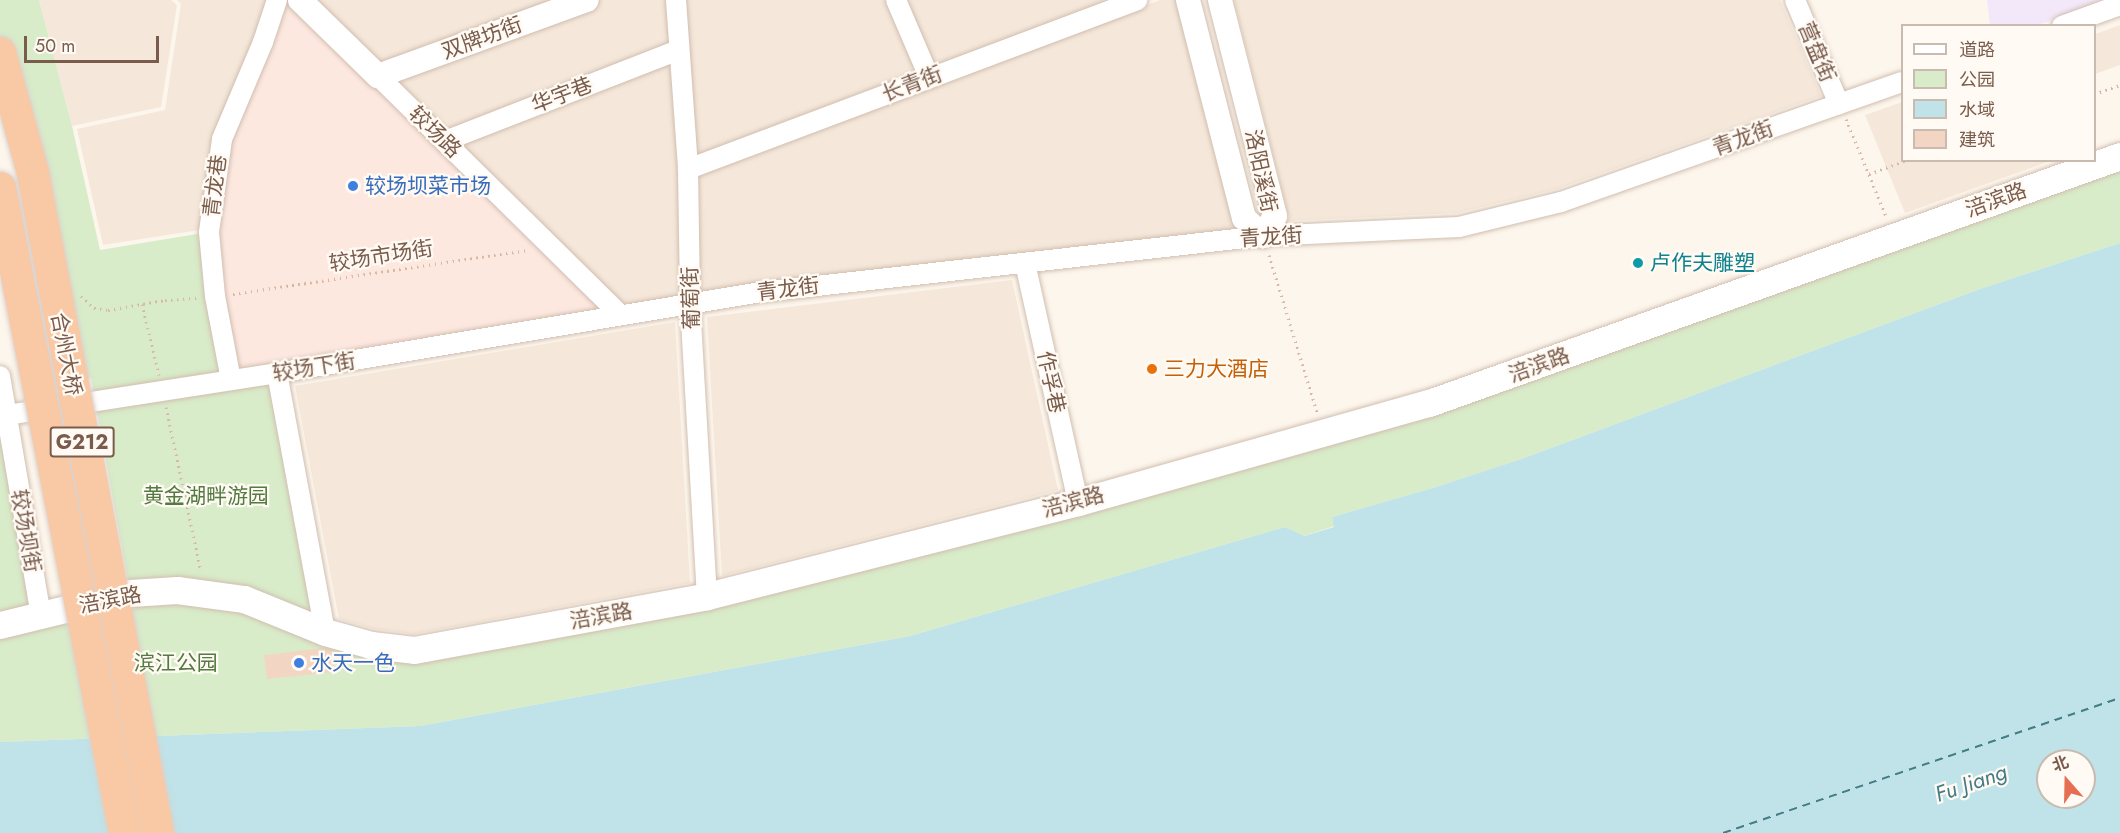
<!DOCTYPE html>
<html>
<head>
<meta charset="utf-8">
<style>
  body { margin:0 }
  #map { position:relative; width:2120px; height:833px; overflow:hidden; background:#fdf6ec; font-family:Jost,"Noto Sans SC",sans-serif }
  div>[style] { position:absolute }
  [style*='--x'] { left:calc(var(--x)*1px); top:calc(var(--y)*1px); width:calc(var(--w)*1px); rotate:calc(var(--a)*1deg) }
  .residential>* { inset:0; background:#f5e8da }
  .commercial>* { inset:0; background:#fde8e0 }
  .education>* { inset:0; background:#f3e8fa }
  .green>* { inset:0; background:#d8ecc9 }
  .water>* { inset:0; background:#bfe3e8 }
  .ferry>* { height:1.5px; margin-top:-0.75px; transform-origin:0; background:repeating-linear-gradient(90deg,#437c86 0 8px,transparent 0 14px) }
  .building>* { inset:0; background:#f3d5c3 }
  .path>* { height:3px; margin-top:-1.5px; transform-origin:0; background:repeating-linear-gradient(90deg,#d9b8a5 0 1.5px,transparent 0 6px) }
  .roads { filter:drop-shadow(0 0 2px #d1beb0) drop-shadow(0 0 2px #d1beb0) }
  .minor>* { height:20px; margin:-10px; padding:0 10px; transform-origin:10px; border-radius:10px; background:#fff }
  .tertiary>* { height:24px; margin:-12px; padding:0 12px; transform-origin:12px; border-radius:12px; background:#fff }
  .secondary>* { height:27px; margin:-13.5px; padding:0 13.5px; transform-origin:13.5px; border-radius:13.5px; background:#fff }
  .bridges { filter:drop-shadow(0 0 2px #dad1cd) drop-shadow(0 0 2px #dad1cd) }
  .trunk-bridge>* { height:32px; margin:-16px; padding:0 16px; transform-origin:16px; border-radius:16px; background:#f9c8a4 }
  .dots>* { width:16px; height:16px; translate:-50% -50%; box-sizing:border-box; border:3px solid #fffaf3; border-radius:50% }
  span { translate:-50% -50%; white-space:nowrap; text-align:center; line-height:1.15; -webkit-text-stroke:4.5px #fffaf3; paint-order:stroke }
  .shield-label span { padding:2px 4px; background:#fffaf3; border:2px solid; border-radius:4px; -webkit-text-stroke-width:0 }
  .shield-label { font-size:20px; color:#7a5c4d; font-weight:700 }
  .street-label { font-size:21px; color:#7a5c4d }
  .shop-label { font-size:21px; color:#366cbe }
  .left { translate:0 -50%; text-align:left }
  .culture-label { font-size:21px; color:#0d838f }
  .food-label { font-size:21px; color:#c56008 }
  .park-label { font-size:21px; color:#537a41 }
  .water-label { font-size:22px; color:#437c86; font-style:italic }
  .legend { position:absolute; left:1901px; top:24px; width:195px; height:138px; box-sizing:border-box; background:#fffaf3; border:2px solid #cabbb1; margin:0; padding:8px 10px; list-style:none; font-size:18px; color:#7a5c4d }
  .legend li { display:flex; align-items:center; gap:12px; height:30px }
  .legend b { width:30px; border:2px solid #cabbb1 }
  .north { position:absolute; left:2036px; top:749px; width:60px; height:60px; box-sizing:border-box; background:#fffaf3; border:2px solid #cabbb1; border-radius:50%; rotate:340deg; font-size:16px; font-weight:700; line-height:24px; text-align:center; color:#7a5c4d }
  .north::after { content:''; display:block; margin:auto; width:21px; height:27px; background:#e76f51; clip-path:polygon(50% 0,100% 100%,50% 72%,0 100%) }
  .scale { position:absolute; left:24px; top:36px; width:135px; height:27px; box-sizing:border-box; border:3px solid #7a5c4d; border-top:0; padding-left:8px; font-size:18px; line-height:21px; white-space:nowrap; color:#7a5c4d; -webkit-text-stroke:4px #fffaf3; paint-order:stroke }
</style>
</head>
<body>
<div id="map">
  <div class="residential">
    <i style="clip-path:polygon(39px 0,171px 0,177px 5px,161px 107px,72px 126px)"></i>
    <i style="clip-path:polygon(177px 0,271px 0,206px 229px,103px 245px,77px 129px,165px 110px,181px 4px)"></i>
    <i style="clip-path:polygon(306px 0,1126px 0,684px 166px,686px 300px,622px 311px)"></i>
    <i style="clip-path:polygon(1160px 0,1179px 0,1245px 230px,698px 294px,696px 174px)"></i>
    <i style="clip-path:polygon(1234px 0,1780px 0,1821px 96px,1557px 189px,1457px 213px,1287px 221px,1289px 217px)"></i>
    <i style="clip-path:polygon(2120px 25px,2120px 65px,2095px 74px,2095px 34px)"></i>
    <i style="clip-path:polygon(1902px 102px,1902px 160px,2050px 161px,1905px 213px,1865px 115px)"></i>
    <i style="clip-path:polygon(1012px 280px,1058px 490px,722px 576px,707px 317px)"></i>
    <i style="clip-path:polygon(675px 322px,690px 583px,414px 634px,374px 629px,339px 619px,295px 386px)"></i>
  </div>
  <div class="commercial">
    <i style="clip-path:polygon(277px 0,300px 0,620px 315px,231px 380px,215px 296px,222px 139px)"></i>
  </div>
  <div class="education">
    <i style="clip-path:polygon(1987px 0,2110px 0,2035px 26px,1990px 25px)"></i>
  </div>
  <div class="green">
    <i style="clip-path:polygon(0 0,39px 0,72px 126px,100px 250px,209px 232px,231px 380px,277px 373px,325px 632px,371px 645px,707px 596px,1324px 434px,2120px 156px,2120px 243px,1980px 289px,1521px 459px,1436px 487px,1332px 517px,1335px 526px,1303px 536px,1285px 527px,910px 636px,420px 726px,0 742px,0 416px,41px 615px,130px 593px,91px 378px,71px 381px,0 59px)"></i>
  </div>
  <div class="water">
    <i style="clip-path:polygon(evenodd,2120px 243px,2120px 833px,0 833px,0 742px,420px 726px,910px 636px,1285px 527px,1304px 536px,1334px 527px,1332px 517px,1436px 487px,1521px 459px,1980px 289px,2120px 243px,2048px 761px,2084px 761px,2084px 797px,2048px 797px,2048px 761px)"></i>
  </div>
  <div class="ferry">
    <i style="--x:1723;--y:833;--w:419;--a:-18.8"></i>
  </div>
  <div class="building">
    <i style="clip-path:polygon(324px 648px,332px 650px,334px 672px,267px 679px,264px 655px)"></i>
  </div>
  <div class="path">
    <i style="--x:2094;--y:94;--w:28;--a:-19"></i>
    <i style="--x:1846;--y:119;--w:105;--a:67.6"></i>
    <i style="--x:1869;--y:174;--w:40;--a:-20.2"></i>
    <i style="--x:1269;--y:255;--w:164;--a:73"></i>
    <i style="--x:233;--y:294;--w:296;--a:-8.5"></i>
    <i style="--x:81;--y:296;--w:18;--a:43"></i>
    <i style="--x:94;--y:308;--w:14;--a:8"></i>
    <i style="--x:108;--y:310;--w:58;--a:-10"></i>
    <i style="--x:165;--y:300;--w:32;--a:-4"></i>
    <i style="--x:142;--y:304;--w:73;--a:76.5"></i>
    <i style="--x:166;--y:407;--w:168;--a:78"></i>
  </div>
  <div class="roads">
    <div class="minor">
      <i style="--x:676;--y:0;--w:169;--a:85.9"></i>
      <i style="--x:688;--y:169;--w:134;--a:89.1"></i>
      <i style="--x:690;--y:303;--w:293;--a:86.7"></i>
      <i style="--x:896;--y:0;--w:84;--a:66.8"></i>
      <i style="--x:1795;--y:0;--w:113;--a:67.1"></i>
      <i style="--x:2062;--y:26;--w:62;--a:-19.9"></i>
      <i style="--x:378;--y:76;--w:340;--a:44.6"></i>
      <i style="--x:445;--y:141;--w:251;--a:-21.3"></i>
      <i style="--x:688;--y:169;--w:480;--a:-20.6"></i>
      <i style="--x:1025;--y:263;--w:245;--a:77.5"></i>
      <i style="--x:277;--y:373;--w:263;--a:79.5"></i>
      <i style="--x:0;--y:376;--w:242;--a:80.3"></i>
      <i style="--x:231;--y:380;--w:86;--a:-100.8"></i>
      <i style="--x:215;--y:296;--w:64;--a:-95.4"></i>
      <i style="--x:209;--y:232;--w:94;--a:-82"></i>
      <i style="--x:222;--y:139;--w:105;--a:-67.1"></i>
      <i style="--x:263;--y:42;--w:44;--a:-71.6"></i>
      <i style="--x:0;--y:416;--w:280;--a:-8.8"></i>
      <i style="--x:277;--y:373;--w:493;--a:-9.5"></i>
      <i style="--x:763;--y:292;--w:503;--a:-6.39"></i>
      <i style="--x:1263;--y:236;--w:196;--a:-2.6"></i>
      <i style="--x:1459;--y:227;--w:105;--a:-13.8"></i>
      <i style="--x:1561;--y:202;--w:361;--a:-19.4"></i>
    </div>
    <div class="tertiary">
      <i style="--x:300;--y:0;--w:109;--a:44.3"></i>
      <i style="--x:378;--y:76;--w:222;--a:-20"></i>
      <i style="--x:1188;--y:0;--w:225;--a:75.6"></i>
      <i style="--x:1244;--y:218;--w:26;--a:43"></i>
      <i style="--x:1263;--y:236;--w:23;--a:-59"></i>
      <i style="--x:1275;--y:216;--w:223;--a:-104.3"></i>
    </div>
    <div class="secondary">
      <i style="--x:0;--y:625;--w:134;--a:-13.8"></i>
      <i style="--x:130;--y:593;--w:47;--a:-3.7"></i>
      <i style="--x:177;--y:590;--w:68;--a:7.7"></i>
      <i style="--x:244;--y:599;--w:87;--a:22.2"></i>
      <i style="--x:325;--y:632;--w:48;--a:15.8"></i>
      <i style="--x:371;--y:645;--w:43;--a:6.6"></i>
      <i style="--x:414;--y:650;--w:298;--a:-10.4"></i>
      <i style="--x:707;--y:596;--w:383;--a:-14.2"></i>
      <i style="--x:1078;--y:502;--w:365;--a:-15.8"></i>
      <i style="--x:1429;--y:403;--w:734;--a:-19.67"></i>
    </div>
  </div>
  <div class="bridges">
    <div class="trunk-bridge">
      <i style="--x:0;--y:53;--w:124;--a:74.6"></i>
      <i style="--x:33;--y:173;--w:672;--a:79.28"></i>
      <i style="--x:0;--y:188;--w:657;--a:79.03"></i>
    </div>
  </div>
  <div class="dots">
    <i style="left:353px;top:186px;background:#3f7fe0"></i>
    <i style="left:1638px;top:263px;background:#0f9aa8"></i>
    <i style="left:1152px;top:369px;background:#e8710a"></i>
    <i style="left:299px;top:663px;background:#3f7fe0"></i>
  </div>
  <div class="shield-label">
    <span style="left:82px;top:442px">G212</span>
  </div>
  <div class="street-label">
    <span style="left:482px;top:38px;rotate:-20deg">双牌坊街</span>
    <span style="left:1817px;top:52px;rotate:67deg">营盘街</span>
    <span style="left:912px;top:84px;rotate:-21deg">长青街</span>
    <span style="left:562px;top:95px;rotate:-21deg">华宇巷</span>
    <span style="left:435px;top:132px;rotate:44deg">较场路</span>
    <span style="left:1743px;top:138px;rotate:-20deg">青龙街</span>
    <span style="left:1261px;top:171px;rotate:78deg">洛阳溪街</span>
    <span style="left:215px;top:186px;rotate:-83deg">青龙巷</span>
    <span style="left:1996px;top:200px;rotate:-20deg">涪滨路</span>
    <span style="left:1271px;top:237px;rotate:-4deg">青龙街</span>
    <span style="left:381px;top:256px;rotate:-9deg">较场市场街</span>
    <span style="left:788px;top:289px;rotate:-7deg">青龙街</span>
    <span style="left:691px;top:298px;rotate:-92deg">葡萄街</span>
    <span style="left:66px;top:354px;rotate:79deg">合州大桥</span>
    <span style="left:1539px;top:365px;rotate:-20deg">涪滨路</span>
    <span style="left:314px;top:367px;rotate:-9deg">较场下街</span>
    <span style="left:1051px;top:382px;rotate:78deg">作孚巷</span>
    <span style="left:1073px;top:502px;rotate:-15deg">涪滨路</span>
    <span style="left:26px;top:531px;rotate:80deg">较场坝街</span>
    <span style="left:110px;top:600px;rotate:-11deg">涪滨路</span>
    <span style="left:601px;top:616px;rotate:-10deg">涪滨路</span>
  </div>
  <div class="shop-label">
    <span class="left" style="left:365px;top:186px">较场坝菜市场</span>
    <span class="left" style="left:311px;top:663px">水天一色</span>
  </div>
  <div class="culture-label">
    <span class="left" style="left:1650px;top:263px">卢作夫雕塑</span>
  </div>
  <div class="food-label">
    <span class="left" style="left:1164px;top:369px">三力大酒店</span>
  </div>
  <div class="park-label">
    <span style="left:206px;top:496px">黄金湖畔游园</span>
    <span style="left:176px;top:663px">滨江公园</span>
  </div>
  <div class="water-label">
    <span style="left:1971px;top:783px;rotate:-19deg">Fu Jiang</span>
  </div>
  <ul class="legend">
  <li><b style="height:8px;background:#fff"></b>道路</li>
  <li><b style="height:16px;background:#d8ecc9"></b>公园</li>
  <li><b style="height:16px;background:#bfe3e8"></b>水域</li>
  <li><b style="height:16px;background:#f3d5c3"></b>建筑</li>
  </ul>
  <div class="north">北</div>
  <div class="scale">50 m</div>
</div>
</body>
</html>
